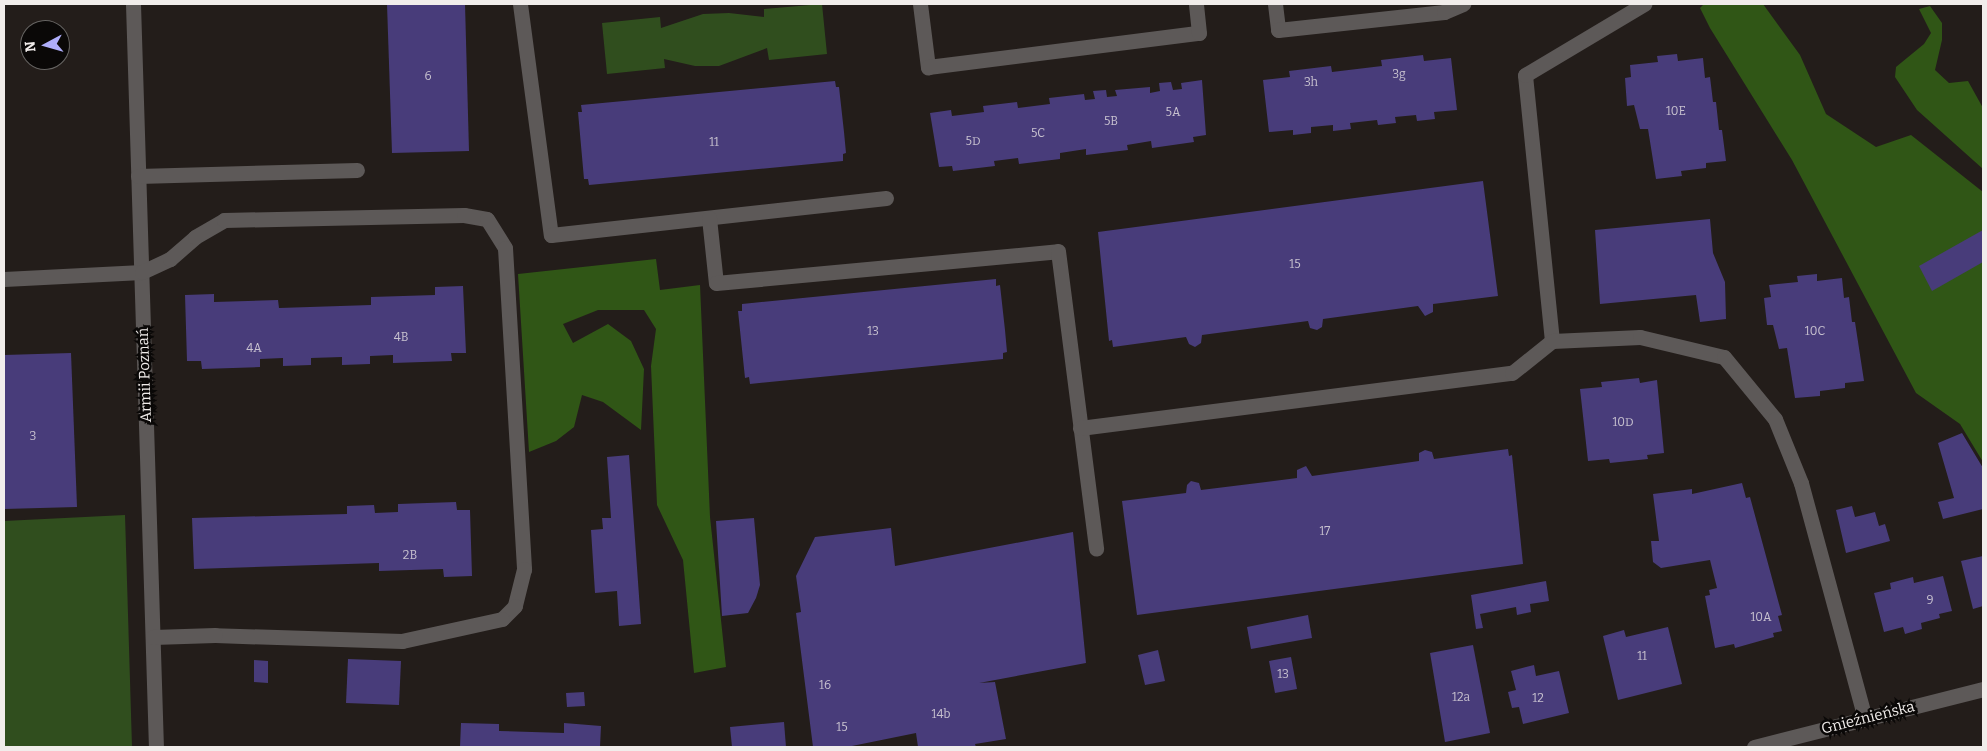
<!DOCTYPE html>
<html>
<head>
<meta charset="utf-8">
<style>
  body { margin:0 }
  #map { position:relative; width:1987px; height:751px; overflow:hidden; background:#231d1a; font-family:Bitter,serif }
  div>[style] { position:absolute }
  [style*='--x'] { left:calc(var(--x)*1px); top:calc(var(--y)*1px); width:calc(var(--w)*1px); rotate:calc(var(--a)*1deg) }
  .green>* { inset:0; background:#304e1e }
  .forest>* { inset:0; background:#305616 }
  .building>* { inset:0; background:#483c7a }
  .minor>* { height:15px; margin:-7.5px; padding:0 7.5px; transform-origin:7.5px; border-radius:7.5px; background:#5d5958 }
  span { translate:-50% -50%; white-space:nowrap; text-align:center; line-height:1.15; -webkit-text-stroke:5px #0a0807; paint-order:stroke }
  .number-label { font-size:12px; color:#c7c1cf }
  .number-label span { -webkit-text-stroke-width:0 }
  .street-label { font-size:15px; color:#f1edeb }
  .frame { position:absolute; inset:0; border:5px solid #f1edeb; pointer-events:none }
  .north { position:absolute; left:20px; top:20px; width:50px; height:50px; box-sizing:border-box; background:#0a0807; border:1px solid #666462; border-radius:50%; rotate:264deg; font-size:14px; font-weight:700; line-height:20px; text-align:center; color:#f1edeb }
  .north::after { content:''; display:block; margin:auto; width:18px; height:22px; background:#afaefa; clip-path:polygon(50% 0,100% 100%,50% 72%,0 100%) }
</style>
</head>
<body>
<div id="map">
  <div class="green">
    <i style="clip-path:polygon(822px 4px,827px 54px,769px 60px,767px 48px,719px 66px,695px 66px,664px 59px,665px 68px,607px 74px,602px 23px,660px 17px,661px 28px,703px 14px,729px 13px,764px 17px,764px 9px)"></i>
    <i style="clip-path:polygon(125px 515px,132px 747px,4px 747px,4px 521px)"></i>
  </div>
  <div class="forest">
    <i style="clip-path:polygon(1704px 4px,1763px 4px,1800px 55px,1826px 114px,1876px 147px,1911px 135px,1983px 192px,1983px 462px,1960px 424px,1916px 393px,1792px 160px,1710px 28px,1700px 8px)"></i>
    <i style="clip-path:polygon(1930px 6px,1942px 23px,1942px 40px,1935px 70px,1949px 83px,1968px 81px,1983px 108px,1983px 169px,1917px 110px,1895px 77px,1896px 67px,1924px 44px,1931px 33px,1919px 9px)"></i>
    <i style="clip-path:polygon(656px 259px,660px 290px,700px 285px,710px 517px,726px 667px,694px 673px,683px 560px,657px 505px,651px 366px,656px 329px,644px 310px,598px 310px,563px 324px,573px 343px,608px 324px,631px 341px,644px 369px,641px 430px,603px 402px,582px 395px,574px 427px,556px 441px,529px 452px,518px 274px)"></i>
  </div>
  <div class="building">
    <i style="clip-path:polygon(387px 4px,465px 4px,469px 151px,392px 153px)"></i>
    <i style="clip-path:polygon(1677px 54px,1678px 61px,1703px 58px,1705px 78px,1710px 77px,1713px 102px,1716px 102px,1719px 130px,1722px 130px,1726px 161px,1706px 163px,1706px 168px,1681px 171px,1682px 176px,1656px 179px,1648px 129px,1640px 129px,1634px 105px,1627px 106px,1625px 78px,1631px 77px,1630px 65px,1658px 62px,1657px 56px)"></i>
    <i style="clip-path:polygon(1423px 55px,1424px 61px,1451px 58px,1457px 110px,1434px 112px,1435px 119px,1417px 121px,1416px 115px,1395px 117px,1396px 123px,1378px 125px,1377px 120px,1350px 123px,1351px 129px,1333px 131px,1333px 125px,1311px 127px,1311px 133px,1293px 135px,1293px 130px,1269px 132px,1263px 80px,1290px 77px,1289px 71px,1331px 66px,1332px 72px,1382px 66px,1381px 60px)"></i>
    <i style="clip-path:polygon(1202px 80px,1206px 135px,1193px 137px,1194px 142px,1152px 148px,1151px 141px,1127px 145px,1128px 150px,1086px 155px,1086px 149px,1060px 153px,1060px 159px,1019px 164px,1018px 158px,994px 161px,995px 166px,953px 171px,952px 166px,939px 167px,930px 113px,951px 110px,952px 116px,984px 112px,983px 106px,1017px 102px,1018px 108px,1050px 104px,1049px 98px,1084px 94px,1085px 100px,1095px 99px,1093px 91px,1106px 90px,1107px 97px,1117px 96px,1115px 90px,1150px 87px,1150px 93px,1160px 91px,1159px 83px,1171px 82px,1173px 90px,1182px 89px,1181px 83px)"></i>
    <i style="clip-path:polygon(835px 81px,836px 87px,839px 87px,844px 132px,846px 153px,843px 154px,843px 161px,589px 185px,588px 179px,584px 179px,578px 112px,582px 112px,581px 105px)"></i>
    <i style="clip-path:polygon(1483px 181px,1498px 296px,1433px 304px,1433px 312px,1425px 316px,1418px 306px,1323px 319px,1322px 327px,1317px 330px,1310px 328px,1308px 321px,1202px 335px,1201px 343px,1195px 347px,1189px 344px,1186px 337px,1113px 347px,1112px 340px,1109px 341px,1098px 232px)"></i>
    <i style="clip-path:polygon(1710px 219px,1713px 253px,1725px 282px,1726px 319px,1700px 322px,1696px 295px,1600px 304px,1595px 230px)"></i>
    <i style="clip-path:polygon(1983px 230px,1983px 262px,1932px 291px,1919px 266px)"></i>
    <i style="clip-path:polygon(1817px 274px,1817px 281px,1842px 278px,1844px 298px,1849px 297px,1852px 322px,1855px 322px,1864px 381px,1845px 383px,1845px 388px,1820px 391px,1820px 396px,1795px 398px,1787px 348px,1779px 349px,1773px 325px,1767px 325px,1764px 298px,1771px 297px,1769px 285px,1798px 282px,1797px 276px)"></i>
    <i style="clip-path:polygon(996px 279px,996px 286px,1000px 285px,1005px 330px,1007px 352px,1003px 353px,1003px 359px,750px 384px,749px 377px,745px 378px,738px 311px,742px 311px,742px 304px)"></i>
    <i style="clip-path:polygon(463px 286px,466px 353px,451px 353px,452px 361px,393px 363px,393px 355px,370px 356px,370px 364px,342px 365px,342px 357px,311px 358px,311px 365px,283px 366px,283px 358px,260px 359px,260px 367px,202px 369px,201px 361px,187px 361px,185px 295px,214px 294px,214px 302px,278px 300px,279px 308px,371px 305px,371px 297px,435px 295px,435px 287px)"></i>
    <i style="clip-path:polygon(71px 353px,77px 507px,4px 509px,4px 355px)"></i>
    <i style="clip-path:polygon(1639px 378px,1640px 383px,1657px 380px,1664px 453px,1647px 455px,1648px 459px,1610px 463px,1609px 459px,1588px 461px,1580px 389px,1602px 387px,1601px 382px)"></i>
    <i style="clip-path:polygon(1962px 433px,1983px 468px,1983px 509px,1943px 519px,1938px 502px,1954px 498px,1938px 443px)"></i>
    <i style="clip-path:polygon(1508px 449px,1509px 456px,1512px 455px,1523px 564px,1137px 615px,1122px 501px,1186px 493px,1187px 485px,1191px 481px,1199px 483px,1201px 490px,1297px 478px,1297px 470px,1306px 466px,1312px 476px,1419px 461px,1419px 453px,1425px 450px,1432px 452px,1434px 459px)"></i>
    <i style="clip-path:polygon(629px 455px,641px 624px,619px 626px,617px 591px,595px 593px,591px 530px,603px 529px,602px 518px,611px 518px,607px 457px)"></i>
    <i style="clip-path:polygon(1742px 483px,1746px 498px,1750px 497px,1782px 615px,1778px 616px,1782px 631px,1773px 633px,1774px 637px,1735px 648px,1734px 644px,1715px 648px,1705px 596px,1710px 595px,1709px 590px,1717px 588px,1710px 560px,1661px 568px,1653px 562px,1651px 541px,1659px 541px,1653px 494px,1692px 489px,1692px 494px)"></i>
    <i style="clip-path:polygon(456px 502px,457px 510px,470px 510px,472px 576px,444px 577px,443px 569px,379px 571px,379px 563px,194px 569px,192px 518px,347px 514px,347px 506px,374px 505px,375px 513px,398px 512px,398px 504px)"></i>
    <i style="clip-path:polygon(1852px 506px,1855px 517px,1875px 512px,1879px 526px,1885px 524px,1890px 541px,1846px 553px,1836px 510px)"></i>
    <i style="clip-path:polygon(754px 518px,760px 585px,756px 598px,748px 613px,722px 616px,716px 521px)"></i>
    <i style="clip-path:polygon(891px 528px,895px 566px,1073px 532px,1086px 663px,979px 683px,995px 682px,1006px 739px,975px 744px,976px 747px,918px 747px,916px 733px,847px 747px,813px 747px,796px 613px,801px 612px,796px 576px,815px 537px)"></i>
    <i style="clip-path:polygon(1983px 556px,1983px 606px,1973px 609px,1961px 561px)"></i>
    <i style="clip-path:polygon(1943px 576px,1952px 611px,1939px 614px,1940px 618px,1921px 623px,1922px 629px,1905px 634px,1903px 627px,1884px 632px,1874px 593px,1891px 589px,1890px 583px,1913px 577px,1914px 583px)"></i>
    <i style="clip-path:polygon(1546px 581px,1549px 601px,1530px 604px,1531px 612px,1517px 615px,1516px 607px,1480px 614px,1483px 628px,1476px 629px,1471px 595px)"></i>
    <i style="clip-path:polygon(1308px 615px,1312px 638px,1251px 649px,1247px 627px)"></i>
    <i style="clip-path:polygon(1668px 627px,1682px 684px,1618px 700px,1603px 636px,1624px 630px,1626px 637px)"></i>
    <i style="clip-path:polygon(1473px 645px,1490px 733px,1445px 742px,1430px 653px)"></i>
    <i style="clip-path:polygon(1158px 650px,1165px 681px,1145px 685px,1138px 655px)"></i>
    <i style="clip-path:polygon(1291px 657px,1297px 689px,1275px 693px,1269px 661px)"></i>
    <i style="clip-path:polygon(348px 659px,401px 661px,399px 705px,346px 703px)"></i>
    <i style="clip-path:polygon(254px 660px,268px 661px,268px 683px,254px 682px)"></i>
    <i style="clip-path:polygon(1534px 665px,1536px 676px,1559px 671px,1569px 713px,1523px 724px,1519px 707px,1512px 708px,1508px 692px,1516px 690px,1511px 671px)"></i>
    <i style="clip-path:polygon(584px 692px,585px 706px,567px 707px,566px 693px)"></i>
    <i style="clip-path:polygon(784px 722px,786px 747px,732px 747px,730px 727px)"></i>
    <i style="clip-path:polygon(461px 723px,499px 724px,499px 731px,564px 733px,564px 723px,601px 726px,600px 747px,460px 747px)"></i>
  </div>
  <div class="minor">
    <i style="--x:133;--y:4;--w:743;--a:88.23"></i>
    <i style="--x:520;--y:4;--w:233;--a:82.4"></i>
    <i style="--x:551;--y:235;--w:337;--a:-6.3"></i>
    <i style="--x:920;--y:4;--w:64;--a:82.8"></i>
    <i style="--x:928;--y:67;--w:273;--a:-7.2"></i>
    <i style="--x:1199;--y:33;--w:29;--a:-96"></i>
    <i style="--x:1275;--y:4;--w:26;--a:83"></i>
    <i style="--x:1278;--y:30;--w:167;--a:-6.2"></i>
    <i style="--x:1444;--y:12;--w:21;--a:-23"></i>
    <i style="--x:138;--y:176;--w:219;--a:-1.6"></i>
    <i style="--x:709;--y:218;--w:65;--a:83.9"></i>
    <i style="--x:716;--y:283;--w:343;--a:-5.3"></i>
    <i style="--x:1058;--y:251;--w:300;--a:82.7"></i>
    <i style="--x:4;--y:279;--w:138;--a:-2.9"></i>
    <i style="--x:142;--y:272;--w:31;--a:-25"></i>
    <i style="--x:170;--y:259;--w:33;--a:-41"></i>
    <i style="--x:195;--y:237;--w:34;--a:-30"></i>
    <i style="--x:224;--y:220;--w:240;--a:-1.2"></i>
    <i style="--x:464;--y:215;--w:23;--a:10"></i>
    <i style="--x:487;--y:219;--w:34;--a:58"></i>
    <i style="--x:505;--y:248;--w:322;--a:86.6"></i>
    <i style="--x:524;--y:569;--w:38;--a:104"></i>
    <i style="--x:515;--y:606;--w:18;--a:135"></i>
    <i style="--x:502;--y:619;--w:102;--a:167.6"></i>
    <i style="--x:402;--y:641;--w:187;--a:-178.2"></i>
    <i style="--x:215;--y:635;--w:62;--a:178.2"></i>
    <i style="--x:1552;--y:341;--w:267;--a:-95.8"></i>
    <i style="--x:1525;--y:75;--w:139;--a:-30.8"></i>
    <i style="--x:1080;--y:428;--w:435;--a:-7.3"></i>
    <i style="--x:1512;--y:373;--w:51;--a:-38.7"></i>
    <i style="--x:1552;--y:341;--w:88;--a:-2.6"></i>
    <i style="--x:1640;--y:337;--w:86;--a:13.4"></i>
    <i style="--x:1724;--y:357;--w:80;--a:50.6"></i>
    <i style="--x:1775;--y:419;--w:69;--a:67.9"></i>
    <i style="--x:1801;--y:483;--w:244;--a:74.8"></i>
    <i style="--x:1754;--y:747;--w:236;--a:-14.2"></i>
  </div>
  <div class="number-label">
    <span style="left:1399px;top:75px">3g</span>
    <span style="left:428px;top:77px">6</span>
    <span style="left:1311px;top:83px">3h</span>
    <span style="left:1676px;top:112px">10E</span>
    <span style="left:1173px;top:113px">5A</span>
    <span style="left:1111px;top:122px">5B</span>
    <span style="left:1038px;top:134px">5C</span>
    <span style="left:973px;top:142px">5D</span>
    <span style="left:714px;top:143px">11</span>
    <span style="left:1295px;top:265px">15</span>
    <span style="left:873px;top:332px">13</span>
    <span style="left:1815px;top:332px">10C</span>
    <span style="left:401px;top:338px">4B</span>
    <span style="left:254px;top:349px">4A</span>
    <span style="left:1623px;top:423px">10D</span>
    <span style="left:33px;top:437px">3</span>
    <span style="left:1325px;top:532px">17</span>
    <span style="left:410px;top:556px">2B</span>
    <span style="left:1930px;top:601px">9</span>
    <span style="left:1761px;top:618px">10A</span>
    <span style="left:1642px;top:657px">11</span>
    <span style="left:1283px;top:675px">13</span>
    <span style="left:825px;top:686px">16</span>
    <span style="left:1461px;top:698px">12a</span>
    <span style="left:1538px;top:699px">12</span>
    <span style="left:941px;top:715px">14b</span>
    <span style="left:842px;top:728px">15</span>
  </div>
  <div class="street-label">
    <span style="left:145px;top:375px;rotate:-92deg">Armii Poznań</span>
    <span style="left:1868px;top:718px;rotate:-14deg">Gnieźnieńska</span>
  </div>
  <div class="frame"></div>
  <div class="north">N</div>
</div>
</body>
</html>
